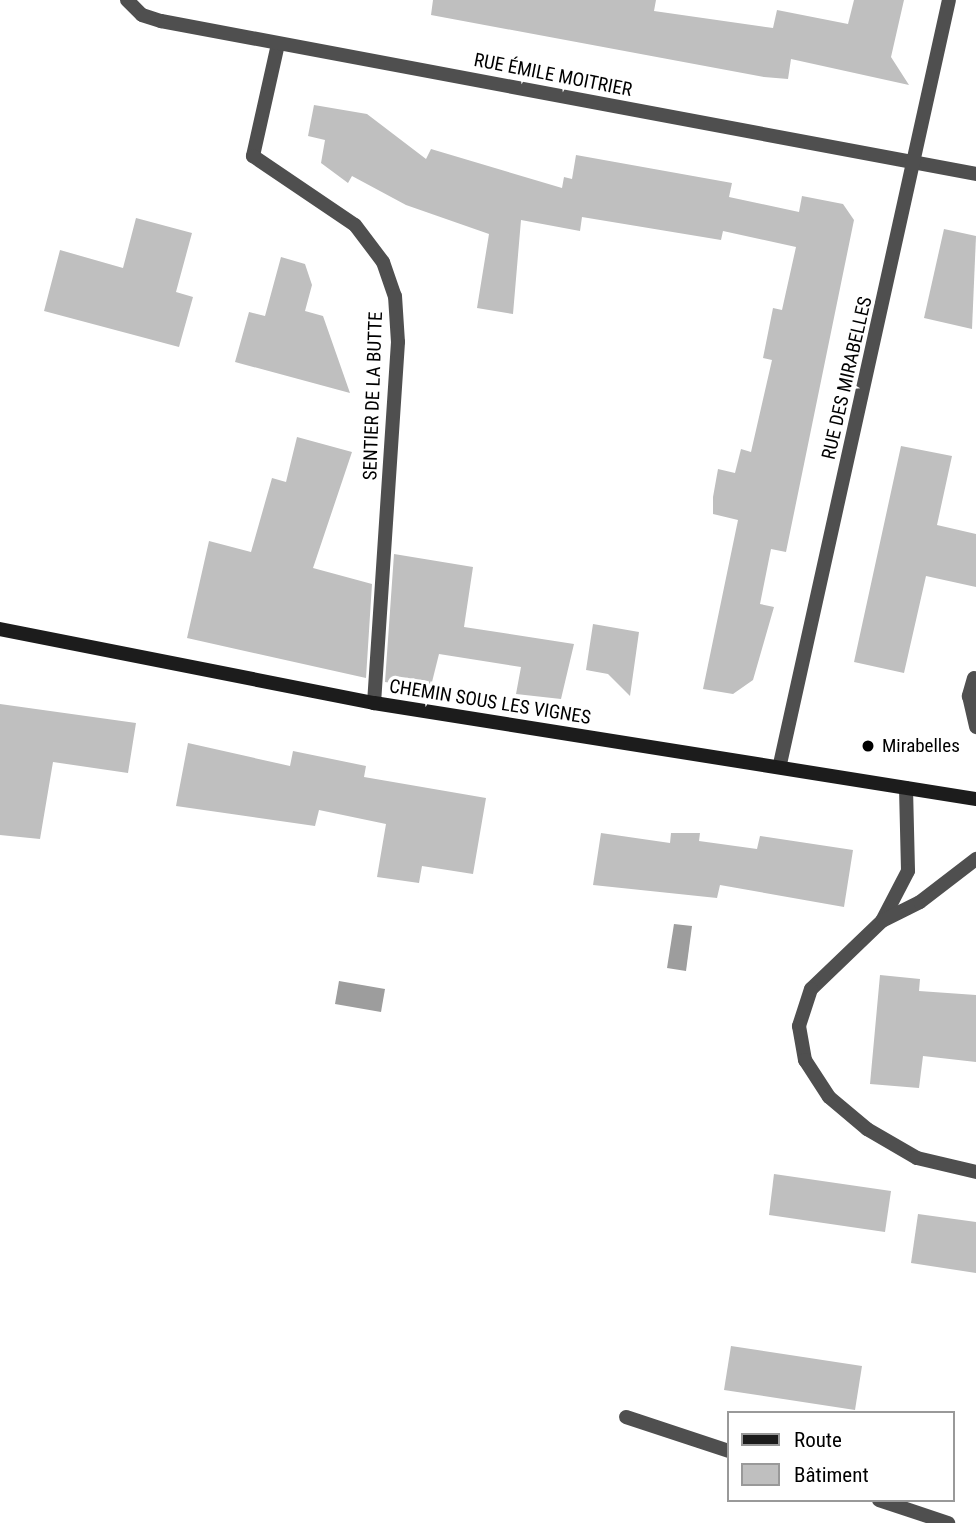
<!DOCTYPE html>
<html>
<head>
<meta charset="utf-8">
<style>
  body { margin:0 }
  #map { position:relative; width:976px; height:1523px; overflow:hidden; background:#fff; font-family:"Roboto Condensed",sans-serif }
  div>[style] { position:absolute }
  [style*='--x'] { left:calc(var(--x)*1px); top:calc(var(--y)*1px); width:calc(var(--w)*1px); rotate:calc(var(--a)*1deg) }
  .water>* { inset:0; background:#9d9d9d }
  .building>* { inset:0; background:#bfbfbf }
  .lane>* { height:14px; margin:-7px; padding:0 7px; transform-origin:7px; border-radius:7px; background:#4f4f4f }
  .street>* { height:14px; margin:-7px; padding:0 7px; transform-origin:7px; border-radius:7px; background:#4f4f4f }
  .secondary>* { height:14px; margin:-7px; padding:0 7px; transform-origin:7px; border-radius:7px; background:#1c1c1c }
  .dots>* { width:19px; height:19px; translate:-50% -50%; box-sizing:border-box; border:4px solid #fff; border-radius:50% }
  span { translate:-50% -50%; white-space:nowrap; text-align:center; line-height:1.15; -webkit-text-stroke:7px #fff; paint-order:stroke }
  .street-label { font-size:19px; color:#000 }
  .poi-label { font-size:19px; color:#000 }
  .left { translate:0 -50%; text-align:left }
  .legend { position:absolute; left:727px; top:1411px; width:228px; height:91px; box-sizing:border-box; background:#fff; border:2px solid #999; margin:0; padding:9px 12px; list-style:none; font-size:21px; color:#000 }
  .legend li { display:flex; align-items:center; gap:14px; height:35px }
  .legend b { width:35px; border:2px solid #999 }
</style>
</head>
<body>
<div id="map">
  <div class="water">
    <i style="clip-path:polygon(674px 924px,692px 926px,686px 971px,667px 968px)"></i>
    <i style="clip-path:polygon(339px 981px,385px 989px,381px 1012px,335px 1004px)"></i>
  </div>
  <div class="building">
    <i style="clip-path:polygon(433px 0,656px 0,654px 11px,773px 28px,777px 10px,848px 24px,854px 0,904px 0,891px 57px,909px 85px,791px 59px,788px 79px,764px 77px,431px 15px)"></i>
    <i style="clip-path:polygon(314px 105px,367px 114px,426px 159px,431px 149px,562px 188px,564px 177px,572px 179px,576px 155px,732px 183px,729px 197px,799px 212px,802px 196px,843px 204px,854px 220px,786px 552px,771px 549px,760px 604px,774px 607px,753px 680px,733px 694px,703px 689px,738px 520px,713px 514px,713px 497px,718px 469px,735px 473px,741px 449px,751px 452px,772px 360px,763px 358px,773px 308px,782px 310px,796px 247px,723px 231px,721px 240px,582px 217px,580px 231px,521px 220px,513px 314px,477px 308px,489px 234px,406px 205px,352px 176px,348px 183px,321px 163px,325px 140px,308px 136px)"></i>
    <i style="clip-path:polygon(136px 218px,192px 233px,176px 292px,193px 297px,179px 347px,44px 311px,60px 250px,123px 268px)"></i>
    <i style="clip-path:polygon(944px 229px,976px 236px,972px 329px,924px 318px)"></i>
    <i style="clip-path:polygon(281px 257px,305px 264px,312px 285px,305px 311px,323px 316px,350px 393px,235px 362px,249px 312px,265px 316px)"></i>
    <i style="clip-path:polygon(297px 437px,352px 452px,313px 568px,372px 584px,366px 678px,187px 638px,209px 541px,251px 552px,272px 478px,286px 482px)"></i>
    <i style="clip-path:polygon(901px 446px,952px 456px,937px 525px,976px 534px,976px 587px,926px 576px,904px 673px,854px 662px)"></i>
    <i style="clip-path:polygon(394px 554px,473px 567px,464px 627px,574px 644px,561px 699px,516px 694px,521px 667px,439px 654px,430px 690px,385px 682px)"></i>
    <i style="clip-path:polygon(593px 624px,639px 632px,630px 696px,608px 674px,586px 670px)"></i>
    <i style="clip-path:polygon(0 704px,136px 723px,128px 773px,53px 762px,40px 839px,0 835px)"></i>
    <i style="clip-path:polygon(188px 743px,290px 766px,293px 751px,366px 766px,364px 777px,486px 798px,473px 874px,422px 866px,419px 883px,377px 877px,386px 824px,319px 810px,315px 826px,176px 806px)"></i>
    <i style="clip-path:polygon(601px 833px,670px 843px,671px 833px,700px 833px,699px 841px,757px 849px,760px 836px,853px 850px,844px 907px,720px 885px,717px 898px,593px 885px)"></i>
    <i style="clip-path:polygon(880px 975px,920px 979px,919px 991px,976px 995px,976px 1062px,923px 1056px,919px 1088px,870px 1084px)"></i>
    <i style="clip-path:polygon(774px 1174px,891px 1191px,885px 1232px,769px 1215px)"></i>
    <i style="clip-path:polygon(918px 1214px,976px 1222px,976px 1273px,911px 1263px)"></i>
    <i style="clip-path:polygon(731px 1346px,862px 1366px,855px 1410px,724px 1390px)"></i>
  </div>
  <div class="lane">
    <i style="--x:278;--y:44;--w:115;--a:102.6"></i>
    <i style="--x:253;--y:156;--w:123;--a:34.1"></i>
    <i style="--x:355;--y:225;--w:46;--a:52.9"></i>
    <i style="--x:383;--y:262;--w:36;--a:71"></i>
    <i style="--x:395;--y:296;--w:46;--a:86.3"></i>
    <i style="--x:398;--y:342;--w:362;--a:93.8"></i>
    <i style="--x:974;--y:678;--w:19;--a:106"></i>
    <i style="--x:969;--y:696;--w:32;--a:77"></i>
  </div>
  <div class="street">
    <i style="--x:127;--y:0;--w:21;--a:45"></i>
    <i style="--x:142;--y:15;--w:20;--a:18"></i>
    <i style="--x:161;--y:21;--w:829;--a:10.63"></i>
    <i style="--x:780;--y:764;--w:782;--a:-77.53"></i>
    <i style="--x:906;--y:788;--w:83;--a:88.6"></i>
    <i style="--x:908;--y:871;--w:56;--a:117.5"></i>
    <i style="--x:882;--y:921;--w:98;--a:136.2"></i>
    <i style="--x:811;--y:989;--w:39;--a:108"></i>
    <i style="--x:799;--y:1026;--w:35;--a:80"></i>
    <i style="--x:805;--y:1060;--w:44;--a:57"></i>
    <i style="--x:829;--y:1097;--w:50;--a:40.1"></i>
    <i style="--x:867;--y:1129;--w:58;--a:30.1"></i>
    <i style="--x:917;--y:1158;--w:61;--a:13.3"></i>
    <i style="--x:882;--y:921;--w:42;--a:-26.6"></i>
    <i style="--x:920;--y:902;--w:71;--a:-37.5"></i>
    <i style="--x:626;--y:1417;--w:108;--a:18.3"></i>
    <i style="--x:879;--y:1500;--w:73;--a:18.4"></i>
  </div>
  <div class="secondary">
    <i style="--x:0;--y:629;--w:381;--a:11.2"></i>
    <i style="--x:374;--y:703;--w:610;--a:9.06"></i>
  </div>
  <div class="dots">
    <i style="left:868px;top:746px;background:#000"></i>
  </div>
  <div class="street-label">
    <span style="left:553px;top:75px;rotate:11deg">RUE ÉMILE MOITRIER</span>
    <span style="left:847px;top:378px;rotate:-77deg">RUE DES MIRABELLES</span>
    <span style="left:373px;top:396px;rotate:-88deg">SENTIER DE LA BUTTE</span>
    <span style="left:490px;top:702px;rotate:9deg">CHEMIN SOUS LES VIGNES</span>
  </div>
  <div class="poi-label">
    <span class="left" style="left:882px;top:746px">Mirabelles</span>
  </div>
  <ul class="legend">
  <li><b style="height:9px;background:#1c1c1c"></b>Route</li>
  <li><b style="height:19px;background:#bfbfbf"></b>Bâtiment</li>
  </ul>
</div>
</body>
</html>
